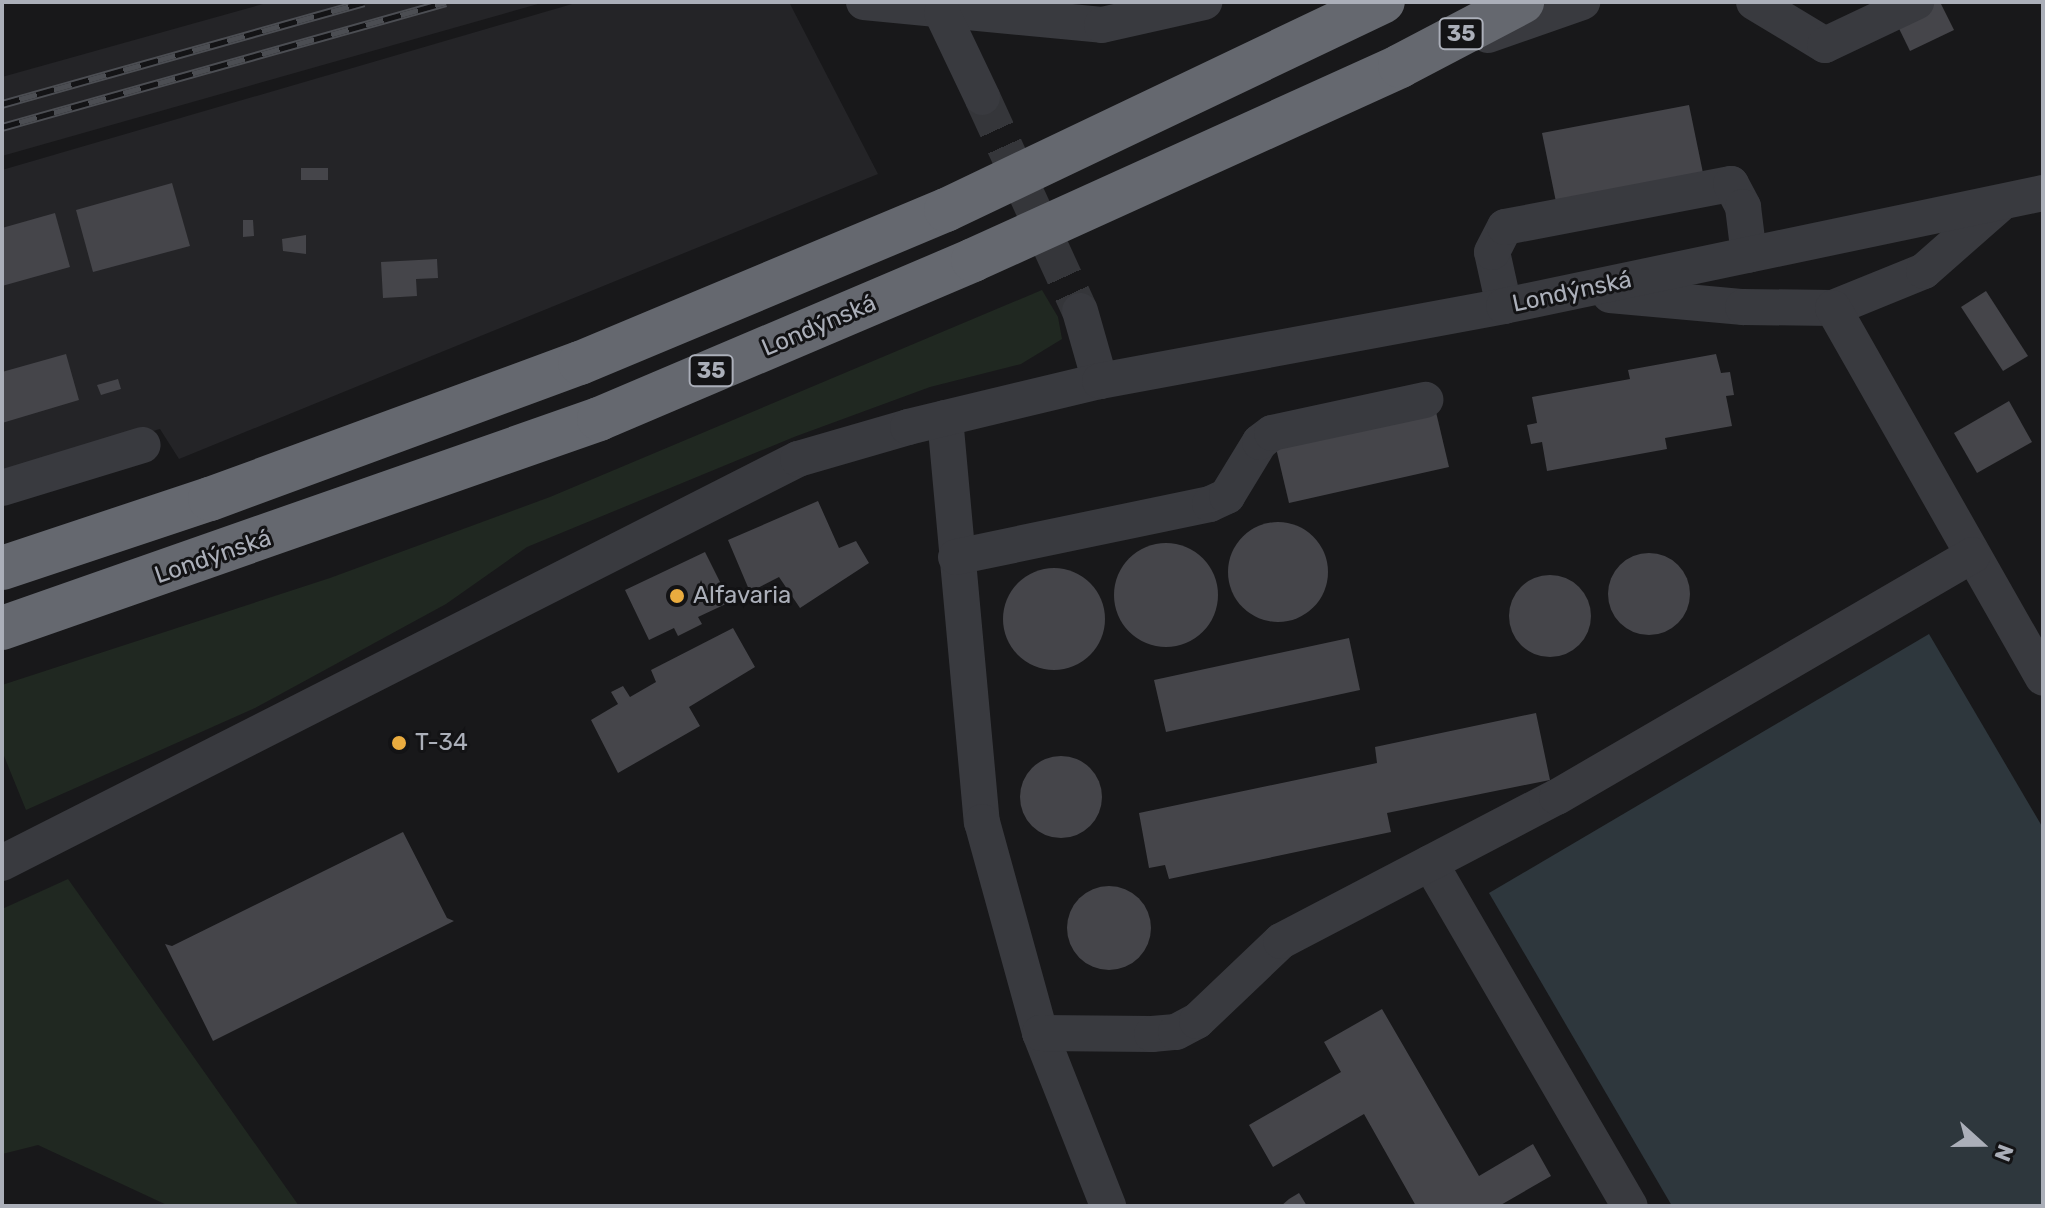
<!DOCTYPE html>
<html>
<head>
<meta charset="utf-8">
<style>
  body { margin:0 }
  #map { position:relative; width:2045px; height:1208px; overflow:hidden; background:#18181a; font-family:Rubik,sans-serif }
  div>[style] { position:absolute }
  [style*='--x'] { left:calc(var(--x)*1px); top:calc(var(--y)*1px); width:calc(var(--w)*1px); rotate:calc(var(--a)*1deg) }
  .built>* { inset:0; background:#242427 }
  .green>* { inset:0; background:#202821 }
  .water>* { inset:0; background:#2e373d }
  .building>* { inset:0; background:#45454a }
  .round { border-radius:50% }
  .minor-tunnel>* { height:36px; margin-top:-18px; transform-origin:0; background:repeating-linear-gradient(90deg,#35363a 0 36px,transparent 0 54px) }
  .minor>* { height:36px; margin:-18px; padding:0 18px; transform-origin:18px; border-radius:18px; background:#393a3f }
  .highway>* { height:44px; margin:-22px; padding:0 22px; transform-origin:22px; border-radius:22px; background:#65686f }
  .rail>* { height:9px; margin-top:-4.5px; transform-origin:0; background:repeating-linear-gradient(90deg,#131315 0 18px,#4c4e53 0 36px); box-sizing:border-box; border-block:2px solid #4c4e53 }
  .dots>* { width:22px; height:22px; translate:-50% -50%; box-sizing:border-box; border:4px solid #131315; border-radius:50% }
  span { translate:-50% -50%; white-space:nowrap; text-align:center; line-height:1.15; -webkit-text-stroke:6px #131315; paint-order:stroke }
  .shield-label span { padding:2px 6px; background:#131315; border:2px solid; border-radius:6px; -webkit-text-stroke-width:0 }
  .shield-label { font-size:22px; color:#abafb9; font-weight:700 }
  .street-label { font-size:24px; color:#abafb9 }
  .poi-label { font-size:24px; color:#abafb9 }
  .left { translate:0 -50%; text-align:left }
  .frame { position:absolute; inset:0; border:4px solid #abafb9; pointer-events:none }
  .north { position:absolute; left:1941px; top:1104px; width:80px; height:80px; -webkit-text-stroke:6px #131315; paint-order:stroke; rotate:111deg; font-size:22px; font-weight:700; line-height:32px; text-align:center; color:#abafb9 }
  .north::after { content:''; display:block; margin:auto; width:28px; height:36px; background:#abafb9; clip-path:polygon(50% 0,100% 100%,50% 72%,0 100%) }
</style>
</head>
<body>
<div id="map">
  <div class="built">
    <i style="clip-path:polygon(270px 2px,545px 2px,2px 156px,2px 77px)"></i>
    <i style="clip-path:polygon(579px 2px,789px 2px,878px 174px,179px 459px,160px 429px,2px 474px,2px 170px)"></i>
  </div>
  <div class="green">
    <i style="clip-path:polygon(1042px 290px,1058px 317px,1062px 339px,1021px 364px,930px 387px,794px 437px,527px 547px,446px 604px,255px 708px,26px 810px,2px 751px,2px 685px,330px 578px,550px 497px)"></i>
    <i style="clip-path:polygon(68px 879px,299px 1206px,169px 1206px,38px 1145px,2px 1154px,2px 909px)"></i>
  </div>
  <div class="water">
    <i style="clip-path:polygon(1929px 634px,2043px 828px,2043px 1206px,1672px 1206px,1489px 893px)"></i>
  </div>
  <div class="building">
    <i style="clip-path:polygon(1886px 2px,1940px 2px,1954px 30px,1910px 51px)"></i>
    <i style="clip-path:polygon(1689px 105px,1703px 173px,1556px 202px,1542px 133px)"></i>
    <i style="clip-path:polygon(301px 168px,328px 168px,328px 180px,301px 180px)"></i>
    <i style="clip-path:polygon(172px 183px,190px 246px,93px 272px,76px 210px)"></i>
    <i style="clip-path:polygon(55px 213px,70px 267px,2px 286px,2px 228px)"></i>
    <i style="clip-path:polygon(243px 220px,253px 220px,254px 236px,243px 237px)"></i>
    <i style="clip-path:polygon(306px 235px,306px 254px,283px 251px,282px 239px)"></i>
    <i style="clip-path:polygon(437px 259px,438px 278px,416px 279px,417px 296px,383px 298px,381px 262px)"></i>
    <i style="clip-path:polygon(1986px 291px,2028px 356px,2003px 371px,1961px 307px)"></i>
    <i style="clip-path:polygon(66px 354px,79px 400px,2px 423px,2px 372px)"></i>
    <i style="clip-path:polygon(1716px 354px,1721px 373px,1730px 372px,1734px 395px,1726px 396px,1732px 426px,1665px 438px,1667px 449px,1547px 471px,1542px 442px,1531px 444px,1527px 425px,1537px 423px,1532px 397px,1630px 379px,1628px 370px)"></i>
    <i style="clip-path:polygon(118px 379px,121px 389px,101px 395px,97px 385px)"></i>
    <i style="clip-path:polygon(2009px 401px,2032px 442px,1977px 473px,1954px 433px)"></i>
    <i style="clip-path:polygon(1436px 412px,1449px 467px,1289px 503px,1276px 448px)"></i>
    <i style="clip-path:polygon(818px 501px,839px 548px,856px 541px,869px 563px,800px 608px,779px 577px,750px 592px,728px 540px)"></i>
    <i class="round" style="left:1228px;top:522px;width:100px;height:100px"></i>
    <i class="round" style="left:1114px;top:543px;width:104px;height:104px"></i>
    <i style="clip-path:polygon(705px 552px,730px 602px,698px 617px,702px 624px,678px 636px,674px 628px,649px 640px,625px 590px)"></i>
    <i class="round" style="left:1608px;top:553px;width:82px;height:82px"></i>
    <i class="round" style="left:1003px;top:568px;width:102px;height:102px"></i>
    <i class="round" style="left:1509px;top:575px;width:82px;height:82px"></i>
    <i style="clip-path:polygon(733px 628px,755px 667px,689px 707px,700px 726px,618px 773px,591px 720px,618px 704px,611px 692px,623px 686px,630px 697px,656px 682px,651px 670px)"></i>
    <i style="clip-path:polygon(1349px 638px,1360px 690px,1166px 732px,1154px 680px)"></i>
    <i style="clip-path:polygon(1536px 713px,1550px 780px,1387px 813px,1391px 832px,1169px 879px,1165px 865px,1149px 868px,1139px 813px,1377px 763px,1375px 747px)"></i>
    <i class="round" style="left:1020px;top:756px;width:82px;height:82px"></i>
    <i style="clip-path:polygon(403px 832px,447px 918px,454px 921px,213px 1041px,165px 944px,172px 946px)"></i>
    <i class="round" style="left:1067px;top:886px;width:84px;height:84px"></i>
    <i style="clip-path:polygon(1382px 1009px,1479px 1176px,1533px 1144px,1551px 1176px,1499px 1206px,1416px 1206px,1364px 1114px,1273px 1167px,1249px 1125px,1341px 1072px,1324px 1042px)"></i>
    <i style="clip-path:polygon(1299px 1193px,1307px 1206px,1281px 1206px,1289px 1199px)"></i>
  </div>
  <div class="minor-tunnel">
    <i style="--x:982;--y:97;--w:235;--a:65.4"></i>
  </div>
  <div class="minor">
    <i style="--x:864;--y:2;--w:239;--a:5.5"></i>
    <i style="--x:1102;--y:25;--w:105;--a:-12.7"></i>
    <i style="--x:1754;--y:2;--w:83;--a:31.2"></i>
    <i style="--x:1825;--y:45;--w:101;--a:-25.3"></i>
    <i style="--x:942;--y:13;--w:93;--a:64.5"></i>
    <i style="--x:1488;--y:35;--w:100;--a:-19.3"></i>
    <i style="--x:1610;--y:295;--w:134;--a:5.2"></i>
    <i style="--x:1743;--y:307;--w:90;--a:0.6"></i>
    <i style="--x:1833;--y:308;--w:98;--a:-22.1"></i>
    <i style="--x:1924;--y:271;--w:103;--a:-41.4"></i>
    <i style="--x:1504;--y:306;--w:55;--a:-102.5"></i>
    <i style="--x:1492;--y:252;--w:28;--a:-63"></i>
    <i style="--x:1505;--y:227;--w:230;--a:-10.8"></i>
    <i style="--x:1731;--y:184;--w:26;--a:62"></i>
    <i style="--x:1743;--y:207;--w:48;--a:82.9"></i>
    <i style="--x:1833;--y:308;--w:425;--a:60.4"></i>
    <i style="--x:1080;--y:311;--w:73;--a:74.1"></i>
    <i style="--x:945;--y:418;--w:406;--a:84.8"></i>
    <i style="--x:982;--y:822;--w:219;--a:74.6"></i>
    <i style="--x:1040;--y:1033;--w:186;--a:68.5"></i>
    <i style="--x:2;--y:488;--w:147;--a:-17"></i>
    <i style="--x:956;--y:557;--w:259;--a:-11.8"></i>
    <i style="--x:1210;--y:504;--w:19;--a:-25"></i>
    <i style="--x:1227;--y:496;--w:63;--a:-58.6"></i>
    <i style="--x:1260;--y:442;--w:15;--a:-37"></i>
    <i style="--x:1272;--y:433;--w:157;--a:-12.2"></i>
    <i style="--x:2;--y:863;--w:893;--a:-26.91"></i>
    <i style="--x:798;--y:459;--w:115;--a:-16.2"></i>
    <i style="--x:908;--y:427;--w:197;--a:-13.5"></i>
    <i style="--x:1100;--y:381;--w:411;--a:-10.5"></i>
    <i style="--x:1504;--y:306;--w:551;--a:-11.84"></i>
    <i style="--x:1430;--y:863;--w:397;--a:59.8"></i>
    <i style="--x:1040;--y:1033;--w:112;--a:0.5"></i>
    <i style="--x:1152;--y:1034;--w:24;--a:-5"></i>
    <i style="--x:1176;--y:1032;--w:24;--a:-28"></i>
    <i style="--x:1197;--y:1021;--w:116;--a:-43.6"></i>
    <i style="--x:1281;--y:941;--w:311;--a:-27.6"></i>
    <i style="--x:1557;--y:797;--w:481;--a:-30.2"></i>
  </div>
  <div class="highway">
    <i style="--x:2;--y:568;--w:219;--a:-18.4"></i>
    <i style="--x:210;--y:499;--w:394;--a:-20.2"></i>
    <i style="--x:580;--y:363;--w:397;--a:-22.7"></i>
    <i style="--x:946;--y:210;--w:484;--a:-25.5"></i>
    <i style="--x:2;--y:628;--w:633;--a:-19.29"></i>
    <i style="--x:599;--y:419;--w:406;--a:-23"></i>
    <i style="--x:973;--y:260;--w:469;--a:-24.4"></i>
    <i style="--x:1400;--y:66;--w:138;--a:-27.7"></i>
  </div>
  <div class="rail">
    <i style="--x:2;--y:104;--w:376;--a:-15.7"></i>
    <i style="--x:2;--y:127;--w:461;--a:-15.7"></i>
  </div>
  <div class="dots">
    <i style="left:677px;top:596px;background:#eaac3f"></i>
    <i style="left:399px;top:743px;background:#eaac3f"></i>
  </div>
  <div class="shield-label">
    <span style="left:1461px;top:34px">35</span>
    <span style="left:711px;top:371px">35</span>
  </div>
  <div class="street-label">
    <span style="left:1572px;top:292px;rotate:-12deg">Londýnská</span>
    <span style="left:819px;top:326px;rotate:-23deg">Londýnská</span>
    <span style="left:213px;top:557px;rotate:-19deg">Londýnská</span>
  </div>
  <div class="poi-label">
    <span class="left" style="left:693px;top:596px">Alfavaria</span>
    <span class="left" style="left:415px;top:743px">T-34</span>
  </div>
  <div class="frame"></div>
  <div class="north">N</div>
</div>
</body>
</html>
